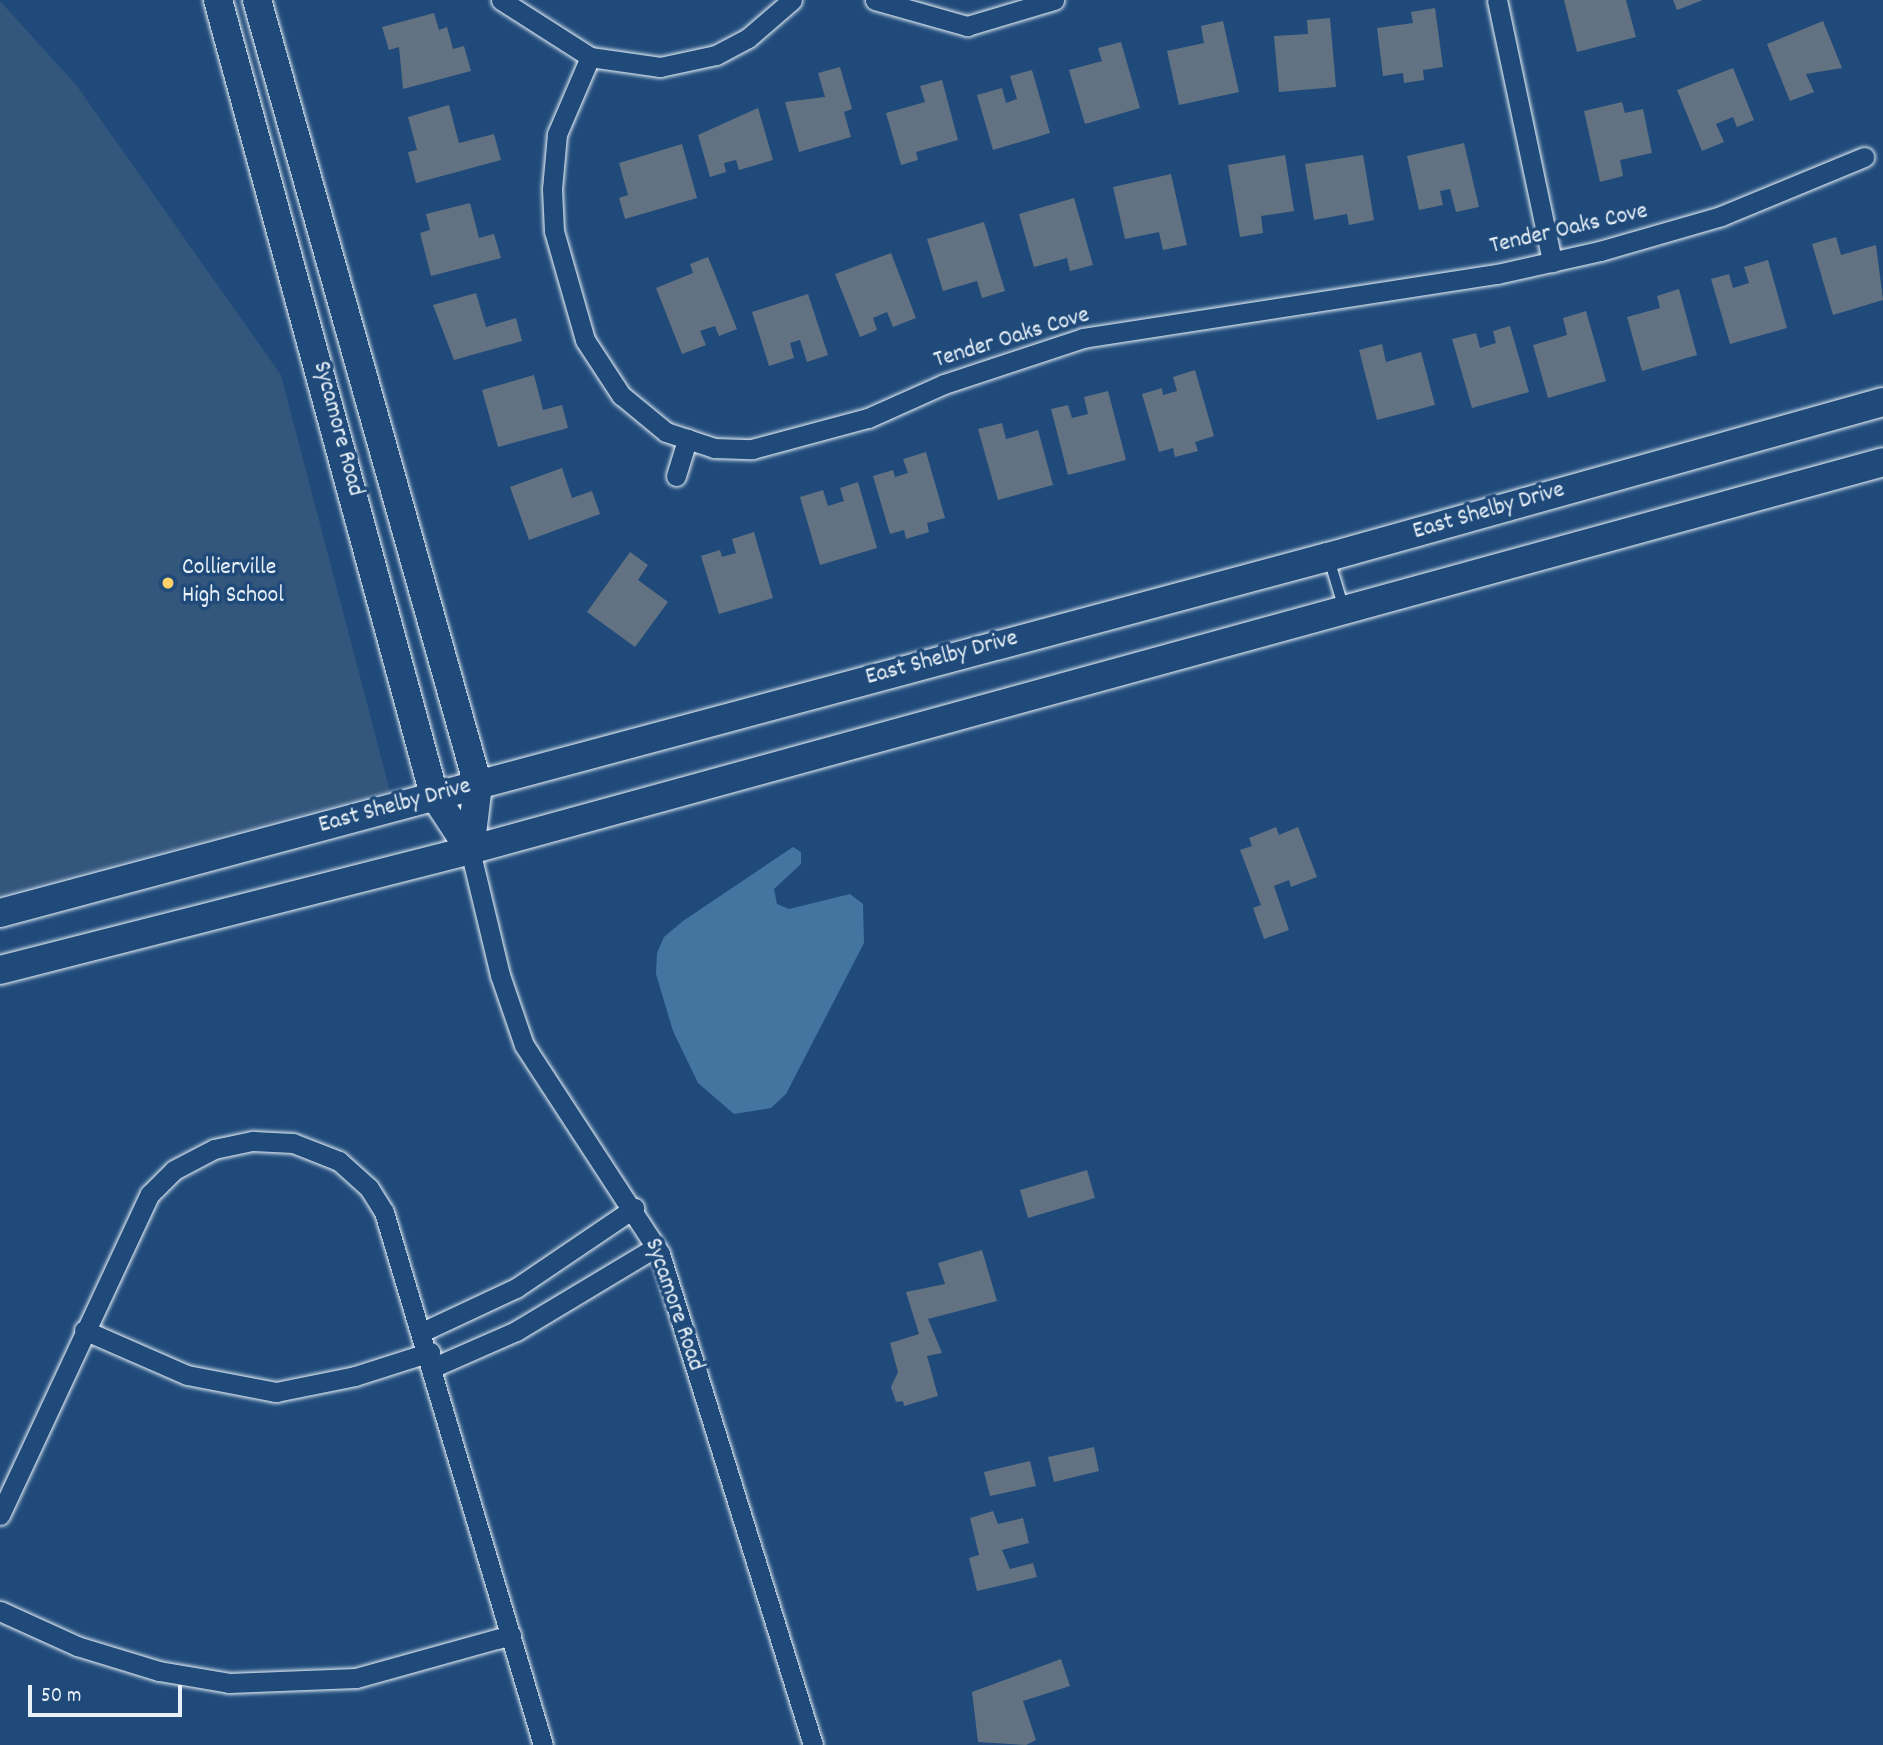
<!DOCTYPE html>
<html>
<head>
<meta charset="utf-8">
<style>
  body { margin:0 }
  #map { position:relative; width:1883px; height:1745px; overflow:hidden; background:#1f4a7a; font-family:Dekko,sans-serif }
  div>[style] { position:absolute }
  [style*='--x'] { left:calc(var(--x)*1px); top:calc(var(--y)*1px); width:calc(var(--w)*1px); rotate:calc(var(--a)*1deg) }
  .built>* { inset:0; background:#33567c }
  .water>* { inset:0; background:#4475a1 }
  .building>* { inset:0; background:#637282 }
  .roads { filter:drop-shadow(0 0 2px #e8f1f8) drop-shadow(0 0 2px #e8f1f8) }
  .lane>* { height:10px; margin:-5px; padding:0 5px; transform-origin:5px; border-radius:5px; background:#1f4a7a }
  .street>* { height:19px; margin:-9.5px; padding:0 9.5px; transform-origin:9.5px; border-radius:9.5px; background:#1f4a7a }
  .secondary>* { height:28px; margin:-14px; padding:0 14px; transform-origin:14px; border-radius:14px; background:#1f4a7a }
  .dots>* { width:19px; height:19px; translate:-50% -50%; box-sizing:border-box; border:4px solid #1f4a7a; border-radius:50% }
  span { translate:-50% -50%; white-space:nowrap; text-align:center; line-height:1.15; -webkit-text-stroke:7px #1f4a7a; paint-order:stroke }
  .street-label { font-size:24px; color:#e8f1f8 }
  .poi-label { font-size:24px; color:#e8f1f8 }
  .left { translate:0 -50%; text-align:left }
  .scale { position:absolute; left:28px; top:1685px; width:154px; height:32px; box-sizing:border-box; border:4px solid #e8f1f8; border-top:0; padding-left:9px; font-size:21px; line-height:24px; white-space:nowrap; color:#e8f1f8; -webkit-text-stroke:5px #1f4a7a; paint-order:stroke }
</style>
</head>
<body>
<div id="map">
  <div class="built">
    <i style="clip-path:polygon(0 1px,77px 86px,281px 375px,390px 791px,0 895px)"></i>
  </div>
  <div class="water">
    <i style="clip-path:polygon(793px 847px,801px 852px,801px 864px,774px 889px,777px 904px,789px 909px,850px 894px,863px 904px,864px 943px,786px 1094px,771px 1108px,734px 1114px,698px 1083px,673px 1031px,656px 974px,657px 953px,664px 937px,683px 921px)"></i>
  </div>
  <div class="building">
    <i style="clip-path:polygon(1564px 0,1626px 0,1636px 37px,1577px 52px)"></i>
    <i style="clip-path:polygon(1673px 0,1703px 0,1677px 10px)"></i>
    <i style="clip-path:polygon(1435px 8px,1443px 67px,1423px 70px,1424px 80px,1404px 83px,1403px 73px,1383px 76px,1377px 28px,1413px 23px,1411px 12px)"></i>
    <i style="clip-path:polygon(434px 13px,439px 30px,447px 27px,453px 49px,464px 46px,471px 71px,403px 89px,399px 47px,389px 50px,382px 27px)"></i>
    <i style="clip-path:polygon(1330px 18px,1336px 87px,1279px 92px,1274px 36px,1308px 34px,1307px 20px)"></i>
    <i style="clip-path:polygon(1223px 21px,1239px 92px,1179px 105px,1167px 51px,1204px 43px,1201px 26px)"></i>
    <i style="clip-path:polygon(1823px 21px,1842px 68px,1806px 74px,1814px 92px,1790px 101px,1767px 44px)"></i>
    <i style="clip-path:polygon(1121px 42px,1140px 108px,1085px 124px,1069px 70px,1102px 61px,1098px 48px)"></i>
    <i style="clip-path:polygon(840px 67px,852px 109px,844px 112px,851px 137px,799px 152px,785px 102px,825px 97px,818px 73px)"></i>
    <i style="clip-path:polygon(1733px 68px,1754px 120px,1737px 127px,1733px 117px,1716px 124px,1724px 142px,1702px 151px,1677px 90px)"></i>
    <i style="clip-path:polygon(1032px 70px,1050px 133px,993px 150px,977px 95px,1002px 88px,1006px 103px,1017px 99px,1010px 76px)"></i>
    <i style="clip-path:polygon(942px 80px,958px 140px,916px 152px,918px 160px,901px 165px,886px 113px,925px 102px,920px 86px)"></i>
    <i style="clip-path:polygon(1622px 102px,1625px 113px,1643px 109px,1652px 153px,1620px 160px,1623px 176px,1600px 182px,1584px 111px)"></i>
    <i style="clip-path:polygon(449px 105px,459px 143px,494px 134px,501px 160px,416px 183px,408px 152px,417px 150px,408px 117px)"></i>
    <i style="clip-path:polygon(758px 108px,773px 160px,739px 170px,736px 160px,724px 163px,726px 172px,710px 177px,698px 135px)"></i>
    <i style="clip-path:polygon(1464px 143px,1479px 207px,1456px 212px,1450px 189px,1440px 191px,1443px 205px,1419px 210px,1407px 156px)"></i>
    <i style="clip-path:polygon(682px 144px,697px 198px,625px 219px,619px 198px,628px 195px,619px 163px)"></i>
    <i style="clip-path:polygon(1285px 155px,1294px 211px,1261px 216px,1263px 233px,1240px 237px,1228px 165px)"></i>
    <i style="clip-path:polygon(1363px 155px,1374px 220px,1349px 225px,1347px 214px,1314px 220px,1305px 164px)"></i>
    <i style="clip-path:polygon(1171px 174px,1187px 245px,1163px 250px,1159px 232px,1125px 239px,1113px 187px)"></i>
    <i style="clip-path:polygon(1074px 198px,1093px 265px,1070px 271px,1067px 258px,1034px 267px,1019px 214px)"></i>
    <i style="clip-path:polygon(470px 203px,479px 238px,494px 234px,501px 258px,431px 276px,420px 233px,430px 230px,426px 214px)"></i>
    <i style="clip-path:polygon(984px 222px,1005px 291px,982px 298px,977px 281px,943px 291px,927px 239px)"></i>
    <i style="clip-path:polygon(1836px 237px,1841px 255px,1876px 245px,1883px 300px,1833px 315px,1812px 244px)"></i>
    <i style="clip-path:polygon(891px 253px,916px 318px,893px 327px,887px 312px,873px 318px,877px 330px,860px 337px,835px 274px)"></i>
    <i style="clip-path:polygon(708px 257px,737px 329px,719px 336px,715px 326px,700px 331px,706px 345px,682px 354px,656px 288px,693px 273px,690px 264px)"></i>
    <i style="clip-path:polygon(1768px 260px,1787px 328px,1730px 344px,1711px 279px,1729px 274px,1733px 288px,1749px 283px,1744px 267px)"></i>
    <i style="clip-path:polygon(1679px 289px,1697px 355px,1642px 371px,1627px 317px,1660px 308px,1657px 296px)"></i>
    <i style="clip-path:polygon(476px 293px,486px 327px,516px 318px,522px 341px,454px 360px,433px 305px)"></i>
    <i style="clip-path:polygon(808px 294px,828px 355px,807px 362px,800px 340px,790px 343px,794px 358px,769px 366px,752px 312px)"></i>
    <i style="clip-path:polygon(1586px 311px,1606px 381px,1548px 398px,1533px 345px,1567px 335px,1563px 318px)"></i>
    <i style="clip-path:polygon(1510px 326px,1529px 392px,1472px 408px,1452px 339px,1476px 333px,1480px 348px,1496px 343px,1493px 331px)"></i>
    <i style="clip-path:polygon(1382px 344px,1386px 362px,1421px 352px,1435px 405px,1377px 420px,1359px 350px)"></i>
    <i style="clip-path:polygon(1195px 370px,1214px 436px,1195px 442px,1198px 451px,1175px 457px,1173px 448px,1159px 452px,1142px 394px,1162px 388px,1163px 395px,1177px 391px,1173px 377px)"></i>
    <i style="clip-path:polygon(534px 375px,543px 410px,562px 405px,568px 428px,498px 447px,482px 390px)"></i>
    <i style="clip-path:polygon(1108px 391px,1126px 460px,1068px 475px,1051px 409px,1068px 405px,1072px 418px,1088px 414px,1084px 397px)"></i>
    <i style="clip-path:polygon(1002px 423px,1006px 439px,1038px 430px,1053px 485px,998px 500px,978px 429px)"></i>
    <i style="clip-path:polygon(926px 452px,945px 518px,927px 523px,929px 532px,906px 539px,904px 530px,890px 534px,873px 476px,893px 470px,895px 477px,908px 473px,903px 459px)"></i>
    <i style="clip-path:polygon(562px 468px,572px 498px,592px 491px,600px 514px,529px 540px,510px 487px)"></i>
    <i style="clip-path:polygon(858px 482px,877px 548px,820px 565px,800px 497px,823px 490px,828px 506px,844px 501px,840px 488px)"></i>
    <i style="clip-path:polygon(754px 532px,773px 598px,719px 614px,701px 556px,720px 550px,722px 557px,736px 553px,732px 539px)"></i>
    <i style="clip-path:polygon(630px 552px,648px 565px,638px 580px,668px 602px,635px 647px,587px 612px)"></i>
    <i style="clip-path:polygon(1276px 827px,1279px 835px,1298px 827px,1317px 877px,1291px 887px,1289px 880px,1274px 886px,1289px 930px,1264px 939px,1253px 908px,1261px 905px,1240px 850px,1252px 846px,1249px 838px)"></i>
    <i style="clip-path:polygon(1087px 1170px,1095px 1198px,1028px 1218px,1020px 1190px)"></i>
    <i style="clip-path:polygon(982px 1250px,997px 1301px,928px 1319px,942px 1353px,927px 1356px,938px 1396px,904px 1406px,903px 1401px,896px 1402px,891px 1387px,898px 1372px,890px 1343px,919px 1334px,906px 1292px,945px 1284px,938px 1263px)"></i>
    <i style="clip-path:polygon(1094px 1447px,1099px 1471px,1054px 1482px,1048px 1457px)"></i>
    <i style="clip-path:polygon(1030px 1461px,1036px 1486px,990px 1496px,984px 1472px)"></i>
    <i style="clip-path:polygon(993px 1511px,998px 1524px,1023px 1518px,1029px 1543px,1002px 1550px,1010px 1569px,1033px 1563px,1037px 1577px,977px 1591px,969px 1558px,979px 1555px,970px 1518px)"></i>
    <i style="clip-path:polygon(1061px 1659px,1070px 1686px,1023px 1701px,1036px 1740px,1026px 1745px,978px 1742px,972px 1692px)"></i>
  </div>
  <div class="roads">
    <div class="lane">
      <i style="--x:1329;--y:559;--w:52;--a:73.3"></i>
    </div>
    <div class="street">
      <i style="--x:501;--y:0;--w:106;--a:32.6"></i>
      <i style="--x:590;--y:57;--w:71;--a:8.1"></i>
      <i style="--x:660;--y:67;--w:57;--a:-12.1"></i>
      <i style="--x:716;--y:55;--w:36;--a:-28"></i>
      <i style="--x:748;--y:38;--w:58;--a:-40.8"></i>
      <i style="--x:875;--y:0;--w:96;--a:15.8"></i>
      <i style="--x:967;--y:26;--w:91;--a:-16.6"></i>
      <i style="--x:1497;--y:0;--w:268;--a:78.1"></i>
      <i style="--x:590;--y:57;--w:84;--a:113.2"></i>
      <i style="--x:557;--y:134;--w:55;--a:95.2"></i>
      <i style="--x:552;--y:189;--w:42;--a:87.3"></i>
      <i style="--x:554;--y:231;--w:113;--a:74.1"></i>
      <i style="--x:585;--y:340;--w:66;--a:56.8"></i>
      <i style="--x:621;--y:395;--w:58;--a:39.4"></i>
      <i style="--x:666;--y:432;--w:51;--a:18.4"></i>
      <i style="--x:714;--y:448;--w:38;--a:2"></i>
      <i style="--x:752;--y:449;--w:120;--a:-15"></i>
      <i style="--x:868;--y:418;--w:83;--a:-24.1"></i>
      <i style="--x:944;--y:384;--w:146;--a:-18.3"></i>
      <i style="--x:1083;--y:338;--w:419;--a:-8.8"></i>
      <i style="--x:1497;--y:274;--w:106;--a:-12.6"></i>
      <i style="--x:1600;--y:251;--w:126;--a:-16.1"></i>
      <i style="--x:1721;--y:216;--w:155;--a:-22.4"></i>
      <i style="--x:676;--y:476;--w:39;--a:-73"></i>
      <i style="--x:470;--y:850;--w:129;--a:76.5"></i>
      <i style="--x:500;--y:975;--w:74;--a:71.1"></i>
      <i style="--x:524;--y:1045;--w:249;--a:56.9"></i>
      <i style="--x:660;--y:1254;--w:514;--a:72.69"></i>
      <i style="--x:84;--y:1330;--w:112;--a:23.6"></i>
      <i style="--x:187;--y:1375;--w:91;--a:10.8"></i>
      <i style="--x:276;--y:1392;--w:81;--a:-11.4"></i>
      <i style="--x:355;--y:1376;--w:79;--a:-17.7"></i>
      <i style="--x:424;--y:1331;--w:102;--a:-25.1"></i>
      <i style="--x:516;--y:1288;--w:143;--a:-34.1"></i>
      <i style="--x:434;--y:1367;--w:90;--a:-23.7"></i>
      <i style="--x:516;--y:1331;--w:163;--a:-31"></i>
      <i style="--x:0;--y:1515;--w:354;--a:-65"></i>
      <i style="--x:150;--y:1194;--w:34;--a:-45"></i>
      <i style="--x:174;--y:1170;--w:45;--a:-27.7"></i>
      <i style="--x:214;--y:1149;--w:40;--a:-12"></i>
      <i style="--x:253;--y:1141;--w:40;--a:2.9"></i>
      <i style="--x:293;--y:1143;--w:49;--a:21.4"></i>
      <i style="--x:339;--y:1161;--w:40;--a:42"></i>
      <i style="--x:369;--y:1188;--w:28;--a:58"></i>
      <i style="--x:384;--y:1212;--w:556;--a:73.39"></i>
      <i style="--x:0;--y:1611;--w:85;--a:24.4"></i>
      <i style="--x:77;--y:1646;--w:86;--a:17"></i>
      <i style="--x:159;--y:1671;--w:71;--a:9.7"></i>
      <i style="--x:229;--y:1683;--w:127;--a:-2.3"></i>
      <i style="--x:356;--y:1678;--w:161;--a:-15.5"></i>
    </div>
    <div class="secondary">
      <i style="--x:218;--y:0;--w:824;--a:74.8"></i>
      <i style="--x:434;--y:795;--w:66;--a:56.8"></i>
      <i style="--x:257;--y:0;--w:816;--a:74.28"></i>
      <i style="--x:478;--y:785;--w:65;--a:97"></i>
      <i style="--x:0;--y:913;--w:1375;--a:-15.01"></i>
      <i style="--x:1328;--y:557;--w:576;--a:-15.6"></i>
      <i style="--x:0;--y:970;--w:485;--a:-14.3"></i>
      <i style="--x:470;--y:850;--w:1465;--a:-15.35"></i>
    </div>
  </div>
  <div class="dots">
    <i style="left:168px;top:583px;background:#ffd166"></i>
  </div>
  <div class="street-label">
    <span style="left:1569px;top:230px;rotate:-13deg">Tender Oaks Cove</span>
    <span style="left:1012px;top:339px;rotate:-17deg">Tender Oaks Cove</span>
    <span style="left:337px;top:429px;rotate:75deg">Sycamore Road</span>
    <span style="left:1489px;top:512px;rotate:-16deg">East Shelby Drive</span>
    <span style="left:942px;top:659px;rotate:-15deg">East Shelby Drive</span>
    <span style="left:395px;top:807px;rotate:-15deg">East Shelby Drive</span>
    <span style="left:673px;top:1305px;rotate:71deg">Sycamore Road</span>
  </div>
  <div class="poi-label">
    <span class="left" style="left:182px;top:583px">Collierville<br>High School</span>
  </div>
  <div class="scale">50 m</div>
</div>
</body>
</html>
